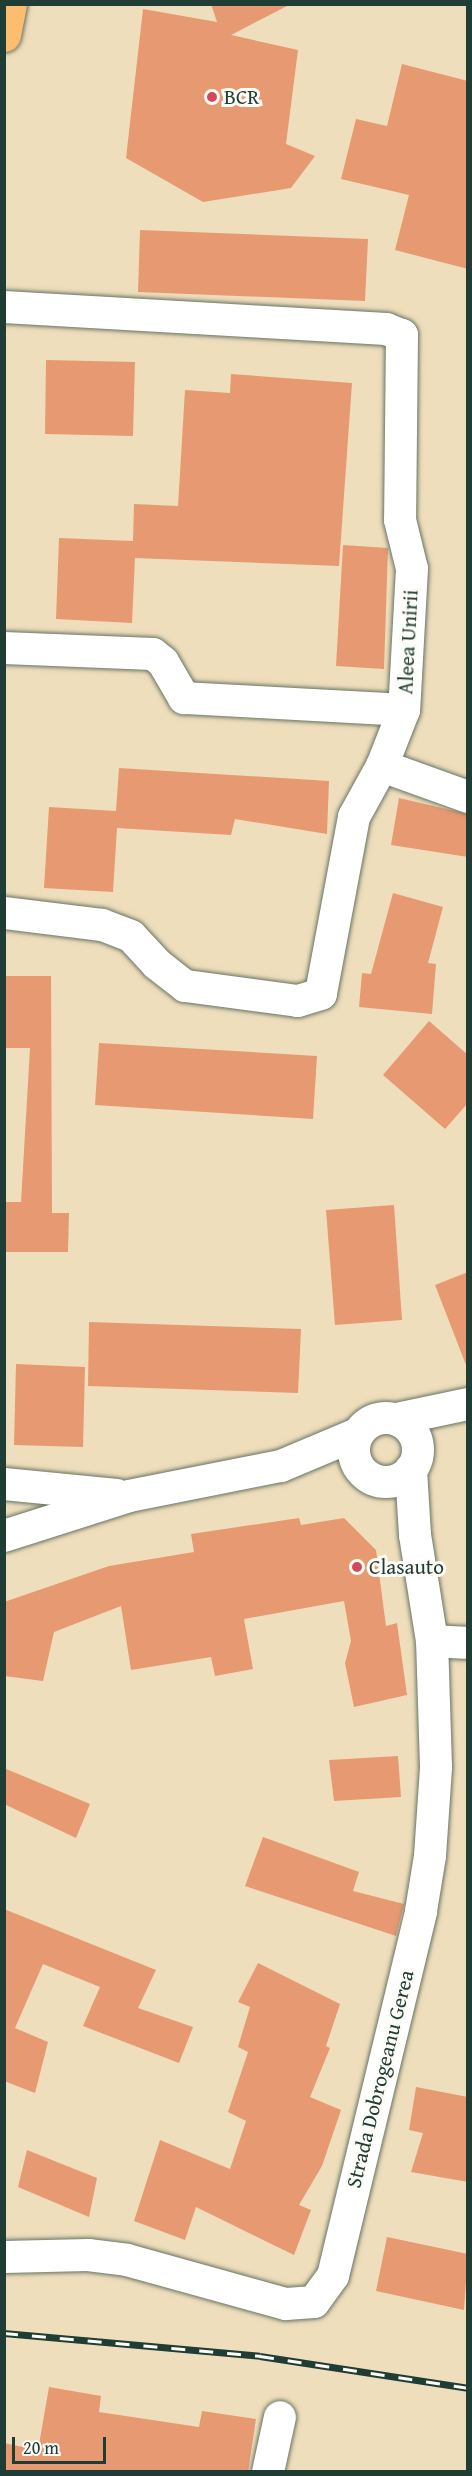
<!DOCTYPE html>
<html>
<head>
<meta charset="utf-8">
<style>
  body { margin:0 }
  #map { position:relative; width:472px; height:2476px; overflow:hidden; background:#efdebc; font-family:"Gentium Book Plus",serif }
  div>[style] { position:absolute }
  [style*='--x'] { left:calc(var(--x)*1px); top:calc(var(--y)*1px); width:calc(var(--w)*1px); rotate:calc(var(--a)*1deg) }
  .building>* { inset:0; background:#e79a72 }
  .roads { filter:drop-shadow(0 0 2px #687564) drop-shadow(0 0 2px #687564) }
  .minor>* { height:32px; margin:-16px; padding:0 16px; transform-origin:16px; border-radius:16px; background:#fff }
  .minor>.ring { margin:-16px; padding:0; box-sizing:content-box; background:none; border:32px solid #fff; border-radius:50% }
  .primary>* { height:33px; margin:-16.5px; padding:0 16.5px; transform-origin:16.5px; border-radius:16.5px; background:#fcbd6f }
  .rail>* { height:7px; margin-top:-3.5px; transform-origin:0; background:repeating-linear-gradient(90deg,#fdfcf7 0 14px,#1f3d34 0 28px); box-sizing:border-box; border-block:2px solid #1f3d34 }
  .dots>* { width:16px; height:16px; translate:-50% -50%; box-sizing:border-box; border:3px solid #fdfcf7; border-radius:50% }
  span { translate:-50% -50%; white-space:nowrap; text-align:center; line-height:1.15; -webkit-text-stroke:6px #fdfcf7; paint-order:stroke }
  .poi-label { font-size:21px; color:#1f3d34 }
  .left { translate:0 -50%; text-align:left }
  .street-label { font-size:21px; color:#1f3d34 }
  .frame { position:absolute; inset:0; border:6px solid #1f3d34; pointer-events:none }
  .scale { position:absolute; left:12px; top:2437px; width:94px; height:27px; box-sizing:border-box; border:3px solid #1f3d34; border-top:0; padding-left:8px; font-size:18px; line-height:21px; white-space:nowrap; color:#1f3d34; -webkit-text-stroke:4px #fdfcf7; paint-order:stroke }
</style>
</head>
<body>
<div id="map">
  <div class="building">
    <i style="clip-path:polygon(211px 4px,291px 4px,231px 35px,298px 50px,286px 144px,315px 156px,291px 188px,203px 202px,126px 158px,143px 9px,217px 22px)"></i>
    <i style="clip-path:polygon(402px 64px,468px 81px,468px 269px,395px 250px,409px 195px,341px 179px,356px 119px,387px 126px)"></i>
    <i style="clip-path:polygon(140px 230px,368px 239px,365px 301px,138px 292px)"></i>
    <i style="clip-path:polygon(46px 360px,135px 362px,133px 436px,45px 434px)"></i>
    <i style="clip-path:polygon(231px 374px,352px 383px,339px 566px,135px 558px,132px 623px,56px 619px,59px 538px,133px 541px,134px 504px,178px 506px,185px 390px,230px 393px)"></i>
    <i style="clip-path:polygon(343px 545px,388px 548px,384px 669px,336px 666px)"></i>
    <i style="clip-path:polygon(119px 768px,329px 781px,327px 834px,235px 819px,231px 835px,117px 828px,113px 892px,44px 888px,49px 807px,116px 811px)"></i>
    <i style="clip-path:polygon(399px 798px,468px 814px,468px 857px,391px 845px)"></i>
    <i style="clip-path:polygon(393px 893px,443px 907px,428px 963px,436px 964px,432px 1014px,359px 1007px,362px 973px,371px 974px)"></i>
    <i style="clip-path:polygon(4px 976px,51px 976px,52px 1213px,69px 1213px,68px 1252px,4px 1252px,4px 1202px,21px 1202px,30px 1048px,4px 1048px)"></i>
    <i style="clip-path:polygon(429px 1021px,468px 1055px,468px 1103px,445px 1129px,383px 1075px)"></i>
    <i style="clip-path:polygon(99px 1043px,317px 1056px,313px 1119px,95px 1105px)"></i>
    <i style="clip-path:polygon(394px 1205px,402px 1320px,335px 1325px,326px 1210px)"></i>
    <i style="clip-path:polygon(468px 1272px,468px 1365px,466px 1365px,435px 1285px)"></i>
    <i style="clip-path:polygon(89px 1322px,301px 1329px,298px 1393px,88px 1386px)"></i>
    <i style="clip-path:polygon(16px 1364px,85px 1367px,83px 1447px,14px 1445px)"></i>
    <i style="clip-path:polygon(299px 1518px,301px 1525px,344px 1518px,376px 1550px,386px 1626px,397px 1623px,407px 1695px,354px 1707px,345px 1663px,351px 1641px,344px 1601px,244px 1619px,253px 1669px,215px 1676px,211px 1657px,131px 1670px,121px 1606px,54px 1632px,43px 1681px,4px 1676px,4px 1602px,109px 1566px,194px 1552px,191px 1534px)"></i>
    <i style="clip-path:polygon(398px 1756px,401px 1797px,334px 1801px,329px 1760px)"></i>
    <i style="clip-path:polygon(4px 1768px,90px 1804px,76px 1838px,4px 1804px)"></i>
    <i style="clip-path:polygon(263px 1837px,359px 1872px,353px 1891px,404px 1904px,396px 1936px,245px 1886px)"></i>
    <i style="clip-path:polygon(4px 1909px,156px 1970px,138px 2008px,193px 2027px,179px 2063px,83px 2026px,100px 1987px,43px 1964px,15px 2028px,48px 2042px,35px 2093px,4px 2081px)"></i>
    <i style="clip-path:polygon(258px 1963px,340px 2004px,326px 2046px,330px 2048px,310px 2097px,341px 2110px,322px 2166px,299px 2205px,311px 2210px,294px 2255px,196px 2207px,185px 2240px,134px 2221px,160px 2140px,230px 2169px,246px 2121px,228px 2112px,248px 2052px,238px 2047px,250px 2007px,238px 2002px)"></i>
    <i style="clip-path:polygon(416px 2087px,468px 2097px,468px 2182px,411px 2172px,423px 2133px,409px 2130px)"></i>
    <i style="clip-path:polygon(27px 2150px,97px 2178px,89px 2217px,18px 2187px)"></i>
    <i style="clip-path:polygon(387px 2237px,468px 2254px,464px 2310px,376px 2291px)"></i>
    <i style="clip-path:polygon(49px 2387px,101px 2396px,99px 2412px,199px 2427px,202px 2411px,256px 2419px,248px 2472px,4px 2472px,4px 2443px,38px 2450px)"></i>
  </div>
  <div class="roads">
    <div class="minor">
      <i style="--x:4;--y:307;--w:383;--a:3.3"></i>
      <i style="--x:386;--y:329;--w:17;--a:21"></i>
      <i style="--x:402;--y:335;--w:185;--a:90.6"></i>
      <i style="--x:400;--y:520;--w:50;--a:76.2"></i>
      <i style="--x:412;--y:569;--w:141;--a:93.2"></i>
      <i style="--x:404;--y:710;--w:60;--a:111.4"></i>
      <i style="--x:382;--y:766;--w:58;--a:118.8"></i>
      <i style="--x:354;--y:817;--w:180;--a:100.6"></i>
      <i style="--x:321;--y:994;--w:24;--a:163"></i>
      <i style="--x:298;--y:1001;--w:114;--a:-172.4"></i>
      <i style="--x:185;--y:986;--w:36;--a:-142"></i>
      <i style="--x:157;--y:964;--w:38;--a:-133"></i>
      <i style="--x:131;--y:936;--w:31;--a:-159"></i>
      <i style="--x:102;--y:925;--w:99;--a:-173"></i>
      <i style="--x:4;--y:648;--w:149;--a:2.3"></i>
      <i style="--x:153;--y:654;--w:13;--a:39"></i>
      <i style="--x:163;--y:662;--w:42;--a:59.7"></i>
      <i style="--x:184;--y:698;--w:220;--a:3.1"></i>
      <i style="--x:382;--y:766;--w:91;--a:19.8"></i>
      <i class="ring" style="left:354px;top:1418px;width:32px;height:32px"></i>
      <i style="--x:397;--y:1419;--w:73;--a:-11.9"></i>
      <i style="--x:4;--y:1484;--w:113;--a:5.6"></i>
      <i style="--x:4;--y:1536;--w:131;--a:-17.7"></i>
      <i style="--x:129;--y:1496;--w:155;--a:-11.2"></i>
      <i style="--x:281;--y:1466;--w:82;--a:-22.8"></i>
      <i style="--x:432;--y:1641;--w:36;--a:3"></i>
      <i style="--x:4;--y:2257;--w:84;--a:-1.4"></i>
      <i style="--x:88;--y:2255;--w:39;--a:7"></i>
      <i style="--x:127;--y:2260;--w:165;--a:15.5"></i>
      <i style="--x:286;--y:2304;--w:28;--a:-4"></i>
      <i style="--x:314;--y:2302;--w:32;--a:-54"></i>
      <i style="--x:333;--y:2276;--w:375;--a:-76.4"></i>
      <i style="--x:421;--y:1911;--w:56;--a:-80.7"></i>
      <i style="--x:430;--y:1856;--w:89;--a:-86.1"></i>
      <i style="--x:436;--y:1767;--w:126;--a:-91.8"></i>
      <i style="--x:432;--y:1641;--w:107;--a:-99.1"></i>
      <i style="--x:415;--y:1535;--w:66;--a:-93.5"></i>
      <i style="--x:268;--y:2472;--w:56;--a:-77.7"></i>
    </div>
    <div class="primary">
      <i style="--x:4;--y:35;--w:32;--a:-79"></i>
    </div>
  </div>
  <div class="rail">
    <i style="--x:4;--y:2333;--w:257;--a:5.1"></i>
    <i style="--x:260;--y:2356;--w:210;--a:8.7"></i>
  </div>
  <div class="dots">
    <i style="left:212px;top:97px;background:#d1495b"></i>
    <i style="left:357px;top:1567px;background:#d1495b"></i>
  </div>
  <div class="poi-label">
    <span class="left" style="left:224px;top:97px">BCR</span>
    <span class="left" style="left:369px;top:1567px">Clasauto</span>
  </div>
  <div class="street-label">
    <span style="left:408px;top:642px;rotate:-87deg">Aleea Unirii</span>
    <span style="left:380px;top:2079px;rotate:-76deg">Strada Dobrogeanu Gerea</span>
  </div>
  <div class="frame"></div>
  <div class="scale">20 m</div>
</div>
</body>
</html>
